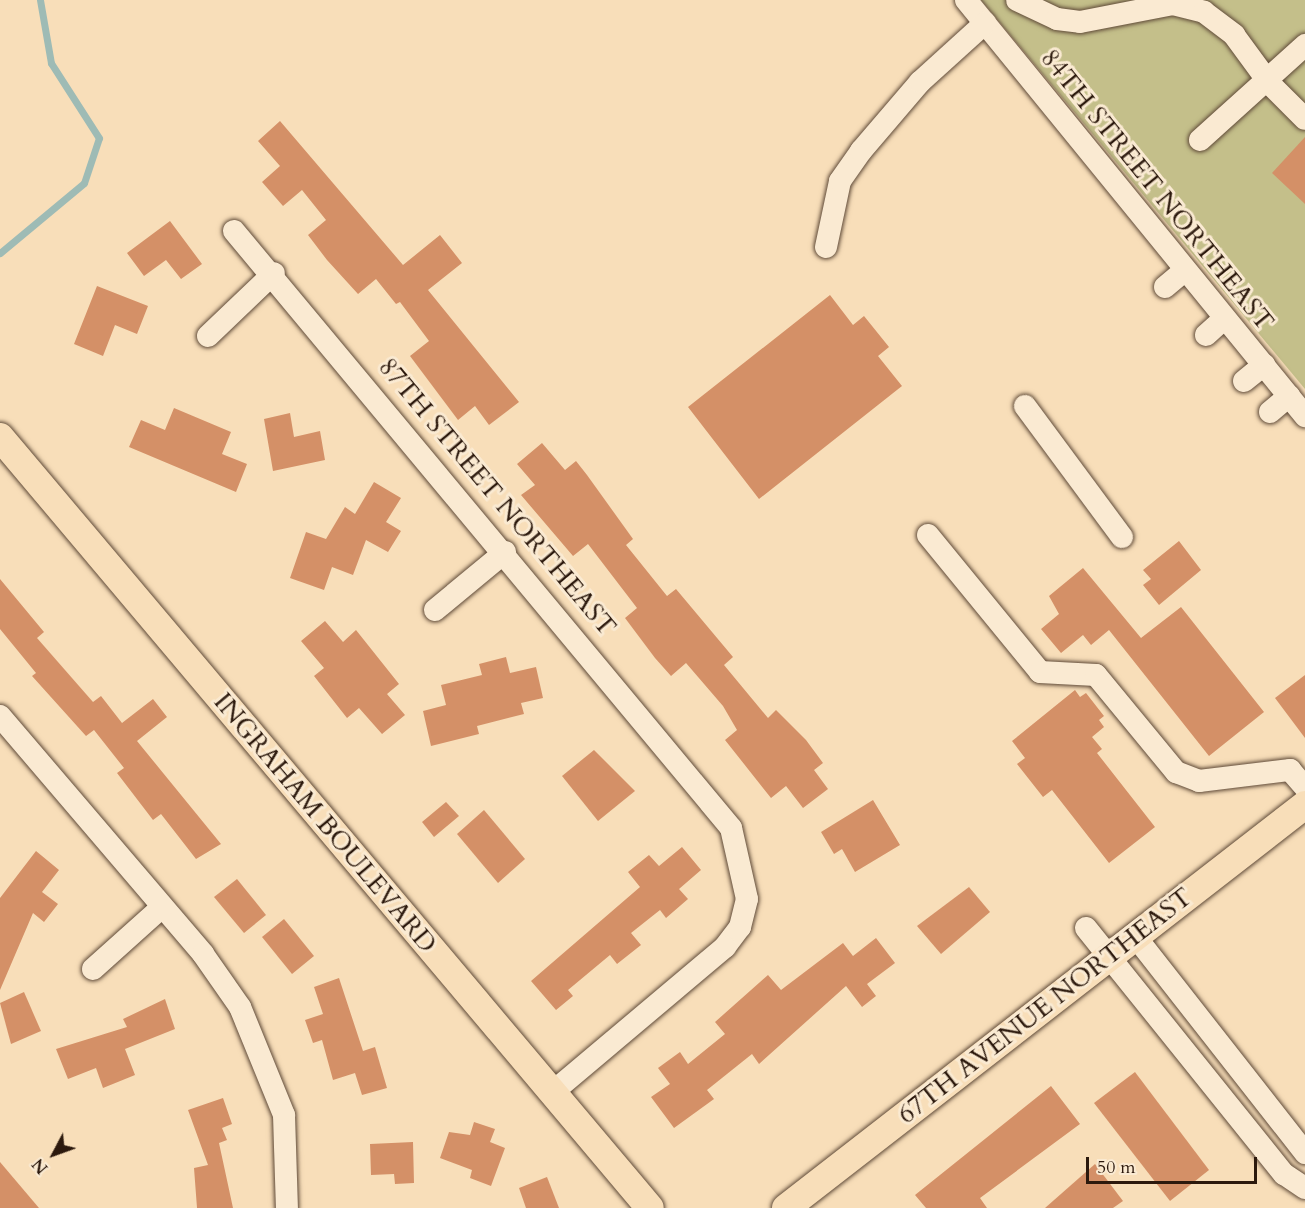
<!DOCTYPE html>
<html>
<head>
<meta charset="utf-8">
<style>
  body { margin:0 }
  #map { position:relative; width:1305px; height:1208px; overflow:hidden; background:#f8deb9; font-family:Cardo,serif }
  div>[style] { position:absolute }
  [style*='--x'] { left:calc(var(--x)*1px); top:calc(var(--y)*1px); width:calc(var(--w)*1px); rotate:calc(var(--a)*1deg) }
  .green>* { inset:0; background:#c4bf8a }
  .stream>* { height:7px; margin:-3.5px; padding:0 3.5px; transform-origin:3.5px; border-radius:3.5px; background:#9ebbb5 }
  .building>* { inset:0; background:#d49067 }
  .roads { filter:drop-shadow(0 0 2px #5f4a38) drop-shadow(0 0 2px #5f4a38) }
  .minor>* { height:22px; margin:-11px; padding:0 11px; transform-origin:11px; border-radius:11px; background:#faead2 }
  .major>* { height:28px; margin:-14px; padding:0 14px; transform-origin:14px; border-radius:14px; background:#f8deb9 }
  span { translate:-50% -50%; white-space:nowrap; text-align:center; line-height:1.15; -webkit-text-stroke:6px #faead2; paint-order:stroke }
  .street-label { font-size:26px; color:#2c190d }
  .north { position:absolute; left:24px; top:1124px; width:60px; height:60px; -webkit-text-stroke:4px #faead2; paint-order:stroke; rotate:229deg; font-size:16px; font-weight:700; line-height:24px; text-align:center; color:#2c190d }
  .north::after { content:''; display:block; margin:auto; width:21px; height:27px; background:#2c190d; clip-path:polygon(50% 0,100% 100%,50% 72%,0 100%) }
  .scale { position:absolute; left:1086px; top:1157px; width:171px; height:27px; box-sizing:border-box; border:3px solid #2c190d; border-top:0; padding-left:8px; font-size:18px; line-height:21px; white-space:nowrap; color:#2c190d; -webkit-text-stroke:4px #faead2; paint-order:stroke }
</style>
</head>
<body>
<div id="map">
  <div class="green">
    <i style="clip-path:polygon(981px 0,1305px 0,1305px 389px)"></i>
  </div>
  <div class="stream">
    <i style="--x:0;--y:253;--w:109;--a:-39.8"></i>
    <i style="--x:84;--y:183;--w:47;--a:-71.6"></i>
    <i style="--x:99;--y:138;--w:89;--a:-122.6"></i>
    <i style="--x:51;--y:63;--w:64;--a:-99.9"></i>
  </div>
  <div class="building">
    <i style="clip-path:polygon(280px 121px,403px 265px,440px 235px,462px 263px,428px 290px,519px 402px,489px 425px,475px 406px,458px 420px,410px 356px,429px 341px,400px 302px,396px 304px,376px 279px,358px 294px,327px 260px,308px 235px,326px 220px,302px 190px,283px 206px,262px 182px,280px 166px,258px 141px)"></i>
    <i style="clip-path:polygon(1305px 137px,1305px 204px,1272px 173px)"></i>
    <i style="clip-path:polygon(170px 221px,202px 264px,181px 279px,166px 260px,144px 276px,127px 253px)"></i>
    <i style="clip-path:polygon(97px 286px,148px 306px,137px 334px,115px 325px,103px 356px,74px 344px)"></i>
    <i style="clip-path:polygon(830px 295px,853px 325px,864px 316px,889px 347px,878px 356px,902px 386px,759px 499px,688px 407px)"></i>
    <i style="clip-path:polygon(174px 408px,231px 432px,222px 454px,247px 464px,236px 492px,129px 447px,141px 420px,165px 430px)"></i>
    <i style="clip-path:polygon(290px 413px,294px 437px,320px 431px,325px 460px,273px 471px,264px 419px)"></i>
    <i style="clip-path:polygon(542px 443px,565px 470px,576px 461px,587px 475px,633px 539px,626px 545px,667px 596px,676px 589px,733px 657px,724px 665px,768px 718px,776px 710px,806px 740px,823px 763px,814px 770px,828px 789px,803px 808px,786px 786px,771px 798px,725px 740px,737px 730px,723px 706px,686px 663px,671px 676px,655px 658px,625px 618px,637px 608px,588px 544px,573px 556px,521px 495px,535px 485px,517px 464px)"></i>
    <i style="clip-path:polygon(374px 482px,401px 498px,386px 522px,401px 531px,388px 552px,366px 540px,353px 575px,332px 567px,324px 590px,290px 578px,306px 532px,326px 539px,345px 507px,355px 514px)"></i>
    <i style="clip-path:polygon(1179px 541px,1201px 570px,1159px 605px,1143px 585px,1151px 579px,1143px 570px)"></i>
    <i style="clip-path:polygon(1083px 568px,1141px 638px,1181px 607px,1264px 712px,1209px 756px,1109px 630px,1091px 645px,1083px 635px,1061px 653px,1041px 629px,1059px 614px,1049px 596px)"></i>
    <i style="clip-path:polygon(0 579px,44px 632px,37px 638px,93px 702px,101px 696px,122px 723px,153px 699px,167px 717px,137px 741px,221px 844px,196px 859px,161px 814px,153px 820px,117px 773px,124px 768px,94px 730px,86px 736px,32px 676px,36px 673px,0 629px)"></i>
    <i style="clip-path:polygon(325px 621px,343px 642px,356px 630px,399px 684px,387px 694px,405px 715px,382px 734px,359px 708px,347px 718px,314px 676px,324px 668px,301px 641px)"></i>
    <i style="clip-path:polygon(506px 657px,510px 673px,536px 667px,543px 698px,521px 703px,524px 714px,477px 726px,479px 734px,431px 746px,423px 711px,446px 705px,441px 685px,482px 675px,479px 664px)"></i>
    <i style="clip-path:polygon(1305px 675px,1305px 738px,1275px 698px)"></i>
    <i style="clip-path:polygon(1075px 690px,1080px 697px,1086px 693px,1104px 716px,1099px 720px,1104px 727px,1092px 737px,1102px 749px,1097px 753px,1155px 827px,1109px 863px,1052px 790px,1043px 797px,1017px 764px,1025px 758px,1012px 741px)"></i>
    <i style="clip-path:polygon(594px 750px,635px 791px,598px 821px,562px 776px)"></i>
    <i style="clip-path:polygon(873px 800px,900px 845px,855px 872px,842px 849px,834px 854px,821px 832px)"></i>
    <i style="clip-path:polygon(446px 802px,459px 816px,434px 837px,422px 822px)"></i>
    <i style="clip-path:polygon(484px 810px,525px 859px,498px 883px,457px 834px)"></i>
    <i style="clip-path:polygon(682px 847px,701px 870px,679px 889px,688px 899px,666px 918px,660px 910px,631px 933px,641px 945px,617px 964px,610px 955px,568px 990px,573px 996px,556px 1010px,531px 981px,640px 887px,628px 872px,649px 855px,659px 866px)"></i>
    <i style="clip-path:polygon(36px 851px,59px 870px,42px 892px,58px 904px,44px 922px,33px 913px,0 990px,0 898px)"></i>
    <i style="clip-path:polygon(237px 879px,266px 915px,244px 933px,214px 897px)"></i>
    <i style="clip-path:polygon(969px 887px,990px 912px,941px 954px,917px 926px)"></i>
    <i style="clip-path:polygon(284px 919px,314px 956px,292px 974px,262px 937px)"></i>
    <i style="clip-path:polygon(876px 938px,895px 963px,867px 984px,876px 996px,862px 1007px,846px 986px,759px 1064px,752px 1054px,707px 1090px,714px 1099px,674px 1128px,651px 1097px,670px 1084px,658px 1068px,680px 1052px,688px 1064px,725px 1034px,715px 1022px,768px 975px,781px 990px,843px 943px,853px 956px)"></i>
    <i style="clip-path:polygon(339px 978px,363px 1051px,375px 1047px,387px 1088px,362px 1095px,355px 1073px,333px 1080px,322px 1040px,313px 1043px,305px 1020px,323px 1014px,314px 987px)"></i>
    <i style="clip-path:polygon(24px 992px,41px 1031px,11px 1044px,0 1003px)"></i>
    <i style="clip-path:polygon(165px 999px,175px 1029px,125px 1049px,135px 1075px,103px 1088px,96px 1068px,68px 1079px,56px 1049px,127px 1027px,123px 1019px)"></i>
    <i style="clip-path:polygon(1135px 1072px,1209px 1170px,1170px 1201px,1094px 1103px)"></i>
    <i style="clip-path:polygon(1051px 1086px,1080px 1124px,980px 1198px,987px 1208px,926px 1208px,915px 1195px)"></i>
    <i style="clip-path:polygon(223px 1098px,232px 1124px,222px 1128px,227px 1140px,219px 1143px,233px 1208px,197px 1208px,194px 1168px,208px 1165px,188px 1110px)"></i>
    <i style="clip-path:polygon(474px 1122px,495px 1129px,490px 1142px,505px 1148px,491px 1186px,470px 1178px,472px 1170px,440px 1158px,449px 1132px,470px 1135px)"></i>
    <i style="clip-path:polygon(413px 1142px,414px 1183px,395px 1184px,394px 1174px,371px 1175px,370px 1144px)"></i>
    <i style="clip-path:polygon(0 1162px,39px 1208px,0 1208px)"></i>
    <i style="clip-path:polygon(1095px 1164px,1123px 1201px,1113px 1208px,1045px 1208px)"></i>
    <i style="clip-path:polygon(547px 1177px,559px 1208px,526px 1208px,519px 1188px)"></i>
  </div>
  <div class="roads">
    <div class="minor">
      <i style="--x:966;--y:0;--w:537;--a:50.82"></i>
      <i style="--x:1017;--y:0;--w:44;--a:25.4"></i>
      <i style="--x:1057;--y:19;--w:23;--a:7"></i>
      <i style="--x:1080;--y:22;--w:95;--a:-11"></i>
      <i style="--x:1173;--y:4;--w:32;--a:14"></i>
      <i style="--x:1204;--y:12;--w:38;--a:37"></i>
      <i style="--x:1234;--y:35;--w:61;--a:53.7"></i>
      <i style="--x:1270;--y:84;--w:49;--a:45"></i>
      <i style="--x:1200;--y:140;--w:142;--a:-42.1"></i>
      <i style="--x:234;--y:231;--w:777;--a:50.22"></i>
      <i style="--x:731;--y:828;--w:73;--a:77.3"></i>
      <i style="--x:747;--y:899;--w:29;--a:104"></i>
      <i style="--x:740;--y:927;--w:25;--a:127"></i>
      <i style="--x:725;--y:947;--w:225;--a:139.9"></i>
      <i style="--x:826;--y:247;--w:67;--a:-78"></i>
      <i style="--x:840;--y:181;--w:37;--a:-55"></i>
      <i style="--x:861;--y:151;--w:91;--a:-49.5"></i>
      <i style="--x:920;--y:82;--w:88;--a:-42.2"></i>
      <i style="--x:1165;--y:287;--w:26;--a:-40"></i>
      <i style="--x:1206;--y:335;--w:24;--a:-42"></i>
      <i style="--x:208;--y:336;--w:91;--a:-43.7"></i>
      <i style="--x:1244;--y:381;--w:26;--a:-39"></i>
      <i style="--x:1025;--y:406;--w:163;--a:53.5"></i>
      <i style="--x:1270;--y:412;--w:25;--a:-40"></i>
      <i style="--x:928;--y:535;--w:177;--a:50.7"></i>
      <i style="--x:1040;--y:672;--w:56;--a:3.1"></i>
      <i style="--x:1096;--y:675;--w:126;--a:50.5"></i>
      <i style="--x:1176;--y:772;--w:25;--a:21"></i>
      <i style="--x:1199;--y:781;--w:92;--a:-6.9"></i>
      <i style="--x:1290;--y:770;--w:23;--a:49"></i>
      <i style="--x:435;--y:610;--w:91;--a:-39.6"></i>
      <i style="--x:0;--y:716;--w:313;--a:49.5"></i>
      <i style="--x:203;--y:954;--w:65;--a:55.1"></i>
      <i style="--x:240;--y:1007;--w:117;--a:67.8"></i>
      <i style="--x:284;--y:1115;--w:93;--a:88.2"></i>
      <i style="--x:1086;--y:928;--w:316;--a:51.2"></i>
      <i style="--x:1284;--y:1174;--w:25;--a:34"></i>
      <i style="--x:1135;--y:936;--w:276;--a:51.9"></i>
      <i style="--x:93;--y:969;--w:93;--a:-41.9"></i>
    </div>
    <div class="major">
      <i style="--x:0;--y:437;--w:1008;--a:49.87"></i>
      <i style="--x:786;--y:1208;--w:657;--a:-37.83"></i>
    </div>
  </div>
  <div class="street-label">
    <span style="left:1157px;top:190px;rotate:51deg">84TH STREET NORTHEAST</span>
    <span style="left:497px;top:497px;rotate:50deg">87TH STREET NORTHEAST</span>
    <span style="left:325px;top:823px;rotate:50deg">INGRAHAM BOULEVARD</span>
    <span style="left:1045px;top:1006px;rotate:-38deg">67TH AVENUE NORTHEAST</span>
  </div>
  <div class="north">N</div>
  <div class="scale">50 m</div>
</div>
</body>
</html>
